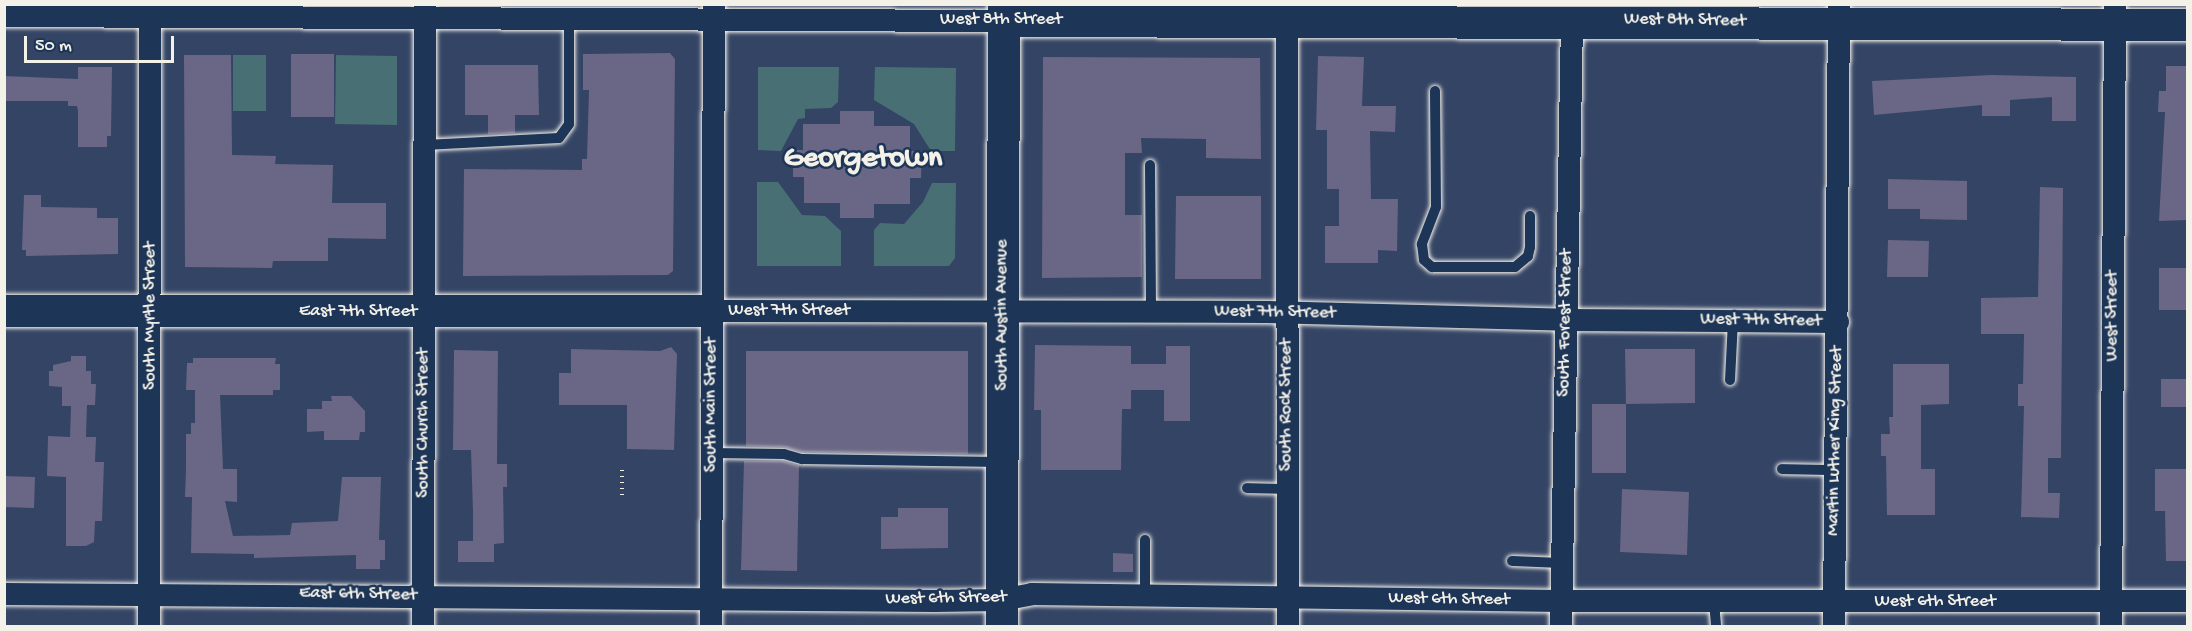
<!DOCTYPE html>
<html>
<head>
<meta charset="utf-8">
<style>
  body { margin:0 }
  #map { position:relative; width:2192px; height:631px; overflow:hidden; background:#344465; font-family:"Gochi Hand",sans-serif }
  div>[style] { position:absolute }
  [style*='--x'] { left:calc(var(--x)*1px); top:calc(var(--y)*1px); width:calc(var(--w)*1px); rotate:calc(var(--a)*1deg) }
  .green>* { inset:0; background:#486f73 }
  .building>* { inset:0; background:#6a6685 }
  .path>* { height:4px; margin-top:-2px; transform-origin:0; background:repeating-linear-gradient(90deg,#f4f1e8 0 1.5px,transparent 0 6px) }
  .roads { filter:drop-shadow(0 0 2px #f4f1e8) drop-shadow(0 0 2px #f4f1e8) }
  .lane>* { height:10px; margin:-5px; padding:0 5px; transform-origin:5px; border-radius:5px; background:#1d3557 }
  .street>* { height:22px; margin:-11px; padding:0 11px; transform-origin:11px; border-radius:11px; background:#1d3557 }
  .secondary>* { height:32px; margin:-16px; padding:0 16px; transform-origin:16px; border-radius:16px; background:#1d3557 }
  span { translate:-50% -50%; white-space:nowrap; text-align:center; line-height:1.15; -webkit-text-stroke:5px #1d3557; paint-order:stroke }
  .street-label { font-size:18px; color:#f4f1e8 }
  .town-label { font-size:30px; color:#f4f1e8; font-weight:700 }
  .frame { position:absolute; inset:0; border:6px solid #f4f1e8; pointer-events:none }
  .scale { position:absolute; left:24px; top:36px; width:150px; height:27px; box-sizing:border-box; border:3px solid #f4f1e8; border-top:0; padding-left:8px; font-size:18px; line-height:21px; white-space:nowrap; color:#f4f1e8; -webkit-text-stroke:4px #1d3557; paint-order:stroke }
</style>
</head>
<body>
<div id="map">
  <div class="green">
    <i style="clip-path:polygon(233px 55px,266px 55px,266px 111px,233px 111px)"></i>
    <i style="clip-path:polygon(336px 55px,397px 56px,397px 125px,335px 124px)"></i>
    <i style="clip-path:polygon(758px 67px,839px 67px,838px 102px,831px 108px,805px 109px,805px 118px,798px 119px,781px 151px,758px 150px)"></i>
    <i style="clip-path:polygon(875px 67px,956px 68px,955px 151px,931px 151px,914px 124px,874px 100px)"></i>
    <i style="clip-path:polygon(757px 182px,778px 182px,802px 215px,825px 216px,841px 231px,841px 266px,757px 266px)"></i>
    <i style="clip-path:polygon(932px 183px,956px 183px,955px 258px,949px 266px,874px 266px,874px 230px,880px 223px,904px 224px,923px 202px)"></i>
  </div>
  <div class="building">
    <i style="clip-path:polygon(670px 53px,675px 59px,673px 271px,668px 275px,463px 276px,464px 169px,582px 170px,582px 159px,587px 159px,589px 90px,583px 90px,583px 54px)"></i>
    <i style="clip-path:polygon(291px 54px,334px 54px,334px 117px,291px 117px)"></i>
    <i style="clip-path:polygon(184px 55px,231px 55px,232px 155px,276px 156px,275px 164px,333px 165px,332px 203px,386px 203px,386px 239px,328px 238px,328px 261px,273px 261px,272px 268px,185px 267px)"></i>
    <i style="clip-path:polygon(1318px 56px,1364px 57px,1362px 106px,1396px 106px,1395px 132px,1370px 131px,1371px 199px,1398px 199px,1397px 251px,1378px 250px,1378px 263px,1325px 263px,1325px 226px,1339px 226px,1339px 189px,1327px 189px,1327px 130px,1316px 130px)"></i>
    <i style="clip-path:polygon(1043px 57px,1260px 58px,1261px 159px,1206px 158px,1206px 139px,1141px 138px,1142px 153px,1125px 153px,1125px 215px,1142px 215px,1142px 277px,1042px 278px)"></i>
    <i style="clip-path:polygon(465px 65px,538px 65px,539px 115px,515px 115px,515px 133px,488px 134px,488px 115px,465px 115px)"></i>
    <i style="clip-path:polygon(2166px 66px,2187px 66px,2187px 220px,2159px 221px,2165px 112px,2158px 112px,2159px 91px,2166px 91px)"></i>
    <i style="clip-path:polygon(78px 67px,112px 67px,111px 136px,107px 136px,107px 147px,78px 147px,78px 111px,77px 106px,68px 106px,68px 101px,4px 101px,4px 76px,78px 79px)"></i>
    <i style="clip-path:polygon(1992px 75px,2076px 77px,2076px 121px,2052px 121px,2052px 97px,2010px 100px,2010px 116px,1982px 116px,1982px 105px,1874px 115px,1872px 81px)"></i>
    <i style="clip-path:polygon(840px 111px,874px 111px,874px 126px,910px 126px,910px 151px,922px 151px,921px 178px,910px 178px,910px 204px,874px 204px,874px 218px,840px 218px,840px 203px,804px 203px,804px 177px,793px 177px,793px 150px,803px 150px,803px 124px,840px 124px)"></i>
    <i style="clip-path:polygon(1888px 179px,1967px 181px,1967px 220px,1920px 219px,1920px 209px,1888px 209px)"></i>
    <i style="clip-path:polygon(2040px 187px,2063px 188px,2061px 458px,2048px 458px,2048px 493px,2060px 493px,2059px 518px,2021px 517px,2024px 406px,2018px 406px,2018px 384px,2023px 384px,2024px 334px,1981px 334px,1981px 298px,2038px 297px)"></i>
    <i style="clip-path:polygon(24px 195px,41px 195px,41px 207px,97px 208px,97px 218px,118px 218px,118px 254px,26px 256px,26px 250px,22px 250px)"></i>
    <i style="clip-path:polygon(1176px 196px,1261px 196px,1261px 279px,1175px 279px)"></i>
    <i style="clip-path:polygon(1888px 240px,1929px 241px,1928px 277px,1887px 277px)"></i>
    <i style="clip-path:polygon(2159px 268px,2187px 268px,2187px 310px,2159px 310px)"></i>
    <i style="clip-path:polygon(1035px 345px,1131px 346px,1131px 364px,1166px 364px,1166px 346px,1190px 346px,1190px 421px,1164px 421px,1164px 390px,1131px 390px,1131px 409px,1122px 409px,1121px 470px,1041px 470px,1041px 410px,1034px 410px)"></i>
    <i style="clip-path:polygon(671px 347px,677px 354px,674px 450px,627px 449px,627px 405px,559px 405px,559px 373px,571px 373px,571px 349px,660px 351px)"></i>
    <i style="clip-path:polygon(1625px 349px,1695px 349px,1695px 403px,1626px 404px)"></i>
    <i style="clip-path:polygon(454px 350px,498px 351px,497px 464px,507px 464px,507px 487px,503px 487px,504px 543px,494px 544px,494px 562px,458px 562px,458px 541px,473px 541px,473px 512px,471px 450px,453px 450px)"></i>
    <i style="clip-path:polygon(746px 351px,968px 351px,968px 454px,803px 452px,784px 447px,746px 446px)"></i>
    <i style="clip-path:polygon(71px 356px,86px 356px,86px 371px,91px 371px,91px 384px,96px 384px,95px 405px,87px 405px,86px 437px,96px 437px,95px 462px,104px 462px,102px 521px,95px 521px,94px 542px,86px 546px,66px 546px,66px 477px,47px 476px,48px 436px,70px 437px,71px 406px,62px 406px,62px 387px,49px 386px,49px 371px,53px 371px,53px 365px,71px 361px)"></i>
    <i style="clip-path:polygon(193px 358px,276px 358px,275px 364px,280px 364px,280px 390px,273px 390px,273px 395px,220px 395px,223px 469px,237px 469px,237px 502px,225px 501px,233px 536px,290px 535px,292px 523px,338px 521px,342px 477px,381px 477px,379px 540px,385px 540px,385px 560px,380px 560px,380px 569px,356px 569px,356px 555px,254px 558px,254px 554px,191px 553px,192px 497px,185px 497px,186px 469px,186px 434px,191px 434px,191px 423px,195px 423px,195px 390px,186px 390px,187px 363px,193px 363px)"></i>
    <i style="clip-path:polygon(1893px 364px,1949px 364px,1949px 404px,1921px 405px,1921px 469px,1935px 469px,1935px 515px,1887px 515px,1886px 456px,1881px 456px,1881px 434px,1890px 434px,1889px 417px,1893px 417px)"></i>
    <i style="clip-path:polygon(2161px 379px,2187px 379px,2187px 407px,2161px 407px)"></i>
    <i style="clip-path:polygon(331px 396px,351px 396px,365px 411px,365px 432px,360px 432px,359px 440px,324px 440px,324px 431px,307px 432px,307px 409px,322px 409px,322px 401px,332px 401px)"></i>
    <i style="clip-path:polygon(1592px 404px,1626px 404px,1626px 473px,1592px 473px)"></i>
    <i style="clip-path:polygon(744px 461px,783px 461px,799px 466px,797px 571px,741px 570px)"></i>
    <i style="clip-path:polygon(2155px 469px,2187px 469px,2187px 561px,2166px 561px,2165px 511px,2155px 511px)"></i>
    <i style="clip-path:polygon(4px 476px,35px 477px,34px 508px,4px 507px)"></i>
    <i style="clip-path:polygon(1622px 489px,1689px 492px,1687px 555px,1620px 552px)"></i>
    <i style="clip-path:polygon(898px 508px,948px 508px,948px 548px,881px 549px,881px 517px,898px 517px)"></i>
    <i style="clip-path:polygon(1113px 553px,1133px 554px,1133px 572px,1113px 572px)"></i>
  </div>
  <div class="path">
    <i style="--x:622;--y:495;--w:29;--a:-90"></i>
  </div>
  <div class="roads">
    <div class="lane">
      <i style="--x:1435;--y:91;--w:116;--a:89.5"></i>
      <i style="--x:1436;--y:207;--w:40;--a:111"></i>
      <i style="--x:1422;--y:244;--w:16;--a:83"></i>
      <i style="--x:1424;--y:260;--w:11;--a:41"></i>
      <i style="--x:1432;--y:267;--w:83;--a:0"></i>
      <i style="--x:1515;--y:267;--w:17;--a:-40"></i>
      <i style="--x:1528;--y:256;--w:9;--a:-77"></i>
      <i style="--x:1530;--y:247;--w:31;--a:-90"></i>
      <i style="--x:425;--y:145;--w:134;--a:-3"></i>
      <i style="--x:559;--y:138;--w:17;--a:-54"></i>
      <i style="--x:569;--y:124;--w:106;--a:-90"></i>
      <i style="--x:1150;--y:165;--w:146;--a:89.6"></i>
      <i style="--x:1730;--y:380;--w:59;--a:-87.1"></i>
      <i style="--x:712;--y:453;--w:72;--a:0.8"></i>
      <i style="--x:784;--y:454;--w:19;--a:16"></i>
      <i style="--x:802;--y:459;--w:197;--a:0.9"></i>
      <i style="--x:1782;--y:469;--w:54;--a:1.1"></i>
      <i style="--x:1247;--y:488;--w:41;--a:1.4"></i>
      <i style="--x:1512;--y:561;--w:50;--a:2.3"></i>
      <i style="--x:1145;--y:596;--w:56;--a:-90"></i>
      <i style="--x:1714;--y:602;--w:24;--a:85"></i>
    </div>
    <div class="street">
      <i style="--x:1287;--y:4;--w:622;--a:89.91"></i>
      <i style="--x:4;--y:16;--w:1000;--a:0.29"></i>
      <i style="--x:712;--y:311;--w:555;--a:0.1"></i>
      <i style="--x:1267;--y:312;--w:299;--a:1.5"></i>
      <i style="--x:1566;--y:320;--w:272;--a:0.4"></i>
      <i style="--x:4;--y:594;--w:931;--a:0.43"></i>
      <i style="--x:935;--y:601;--w:67;--a:-0.9"></i>
      <i style="--x:1002;--y:600;--w:31;--a:-11"></i>
      <i style="--x:1032;--y:594;--w:529;--a:0.76"></i>
      <i style="--x:1561;--y:601;--w:627;--a:0"></i>
      <i style="--x:149;--y:626;--w:622;--a:-89.91"></i>
      <i style="--x:423;--y:626;--w:622;--a:-89.82"></i>
      <i style="--x:711;--y:626;--w:620;--a:-89.72"></i>
      <i style="--x:1561;--y:626;--w:606;--a:-88.96"></i>
      <i style="--x:1834;--y:626;--w:622;--a:-89.54"></i>
      <i style="--x:2111;--y:626;--w:622;--a:-89.63"></i>
    </div>
    <div class="secondary">
      <i style="--x:1004;--y:21;--w:1184;--a:0.19"></i>
      <i style="--x:4;--y:311;--w:708;--a:0"></i>
      <i style="--x:1002;--y:626;--w:622;--a:-89.82"></i>
    </div>
  </div>
  <div class="street-label">
    <span style="left:1001px;top:20px">West 8th Street</span>
    <span style="left:1685px;top:21px;rotate:1deg">West 8th Street</span>
    <span style="left:789px;top:311px">West 7th Street</span>
    <span style="left:358px;top:312px">East 7th Street</span>
    <span style="left:1275px;top:313px;rotate:1deg">West 7th Street</span>
    <span style="left:1003px;top:315px;rotate:-90deg">South Austin Avenue</span>
    <span style="left:151px;top:316px;rotate:-90deg">South Myrtle Street</span>
    <span style="left:2113px;top:316px;rotate:-90deg">West Street</span>
    <span style="left:1761px;top:321px;rotate:1deg">West 7th Street</span>
    <span style="left:1566px;top:323px;rotate:-89deg">South Forest Street</span>
    <span style="left:712px;top:405px;rotate:-90deg">South Main Street</span>
    <span style="left:1287px;top:405px;rotate:-90deg">South Rock Street</span>
    <span style="left:424px;top:423px;rotate:-90deg">South Church Street</span>
    <span style="left:1836px;top:441px;rotate:-89deg">Martin Luther King Street</span>
    <span style="left:358px;top:595px;rotate:1deg">East 6th Street</span>
    <span style="left:946px;top:599px;rotate:-1deg">West 6th Street</span>
    <span style="left:1449px;top:600px;rotate:1deg">West 6th Street</span>
    <span style="left:1935px;top:602px">West 6th Street</span>
  </div>
  <div class="town-label">
    <span style="left:863px;top:160px">Georgetown</span>
  </div>
  <div class="frame"></div>
  <div class="scale">50 m</div>
</div>
</body>
</html>
